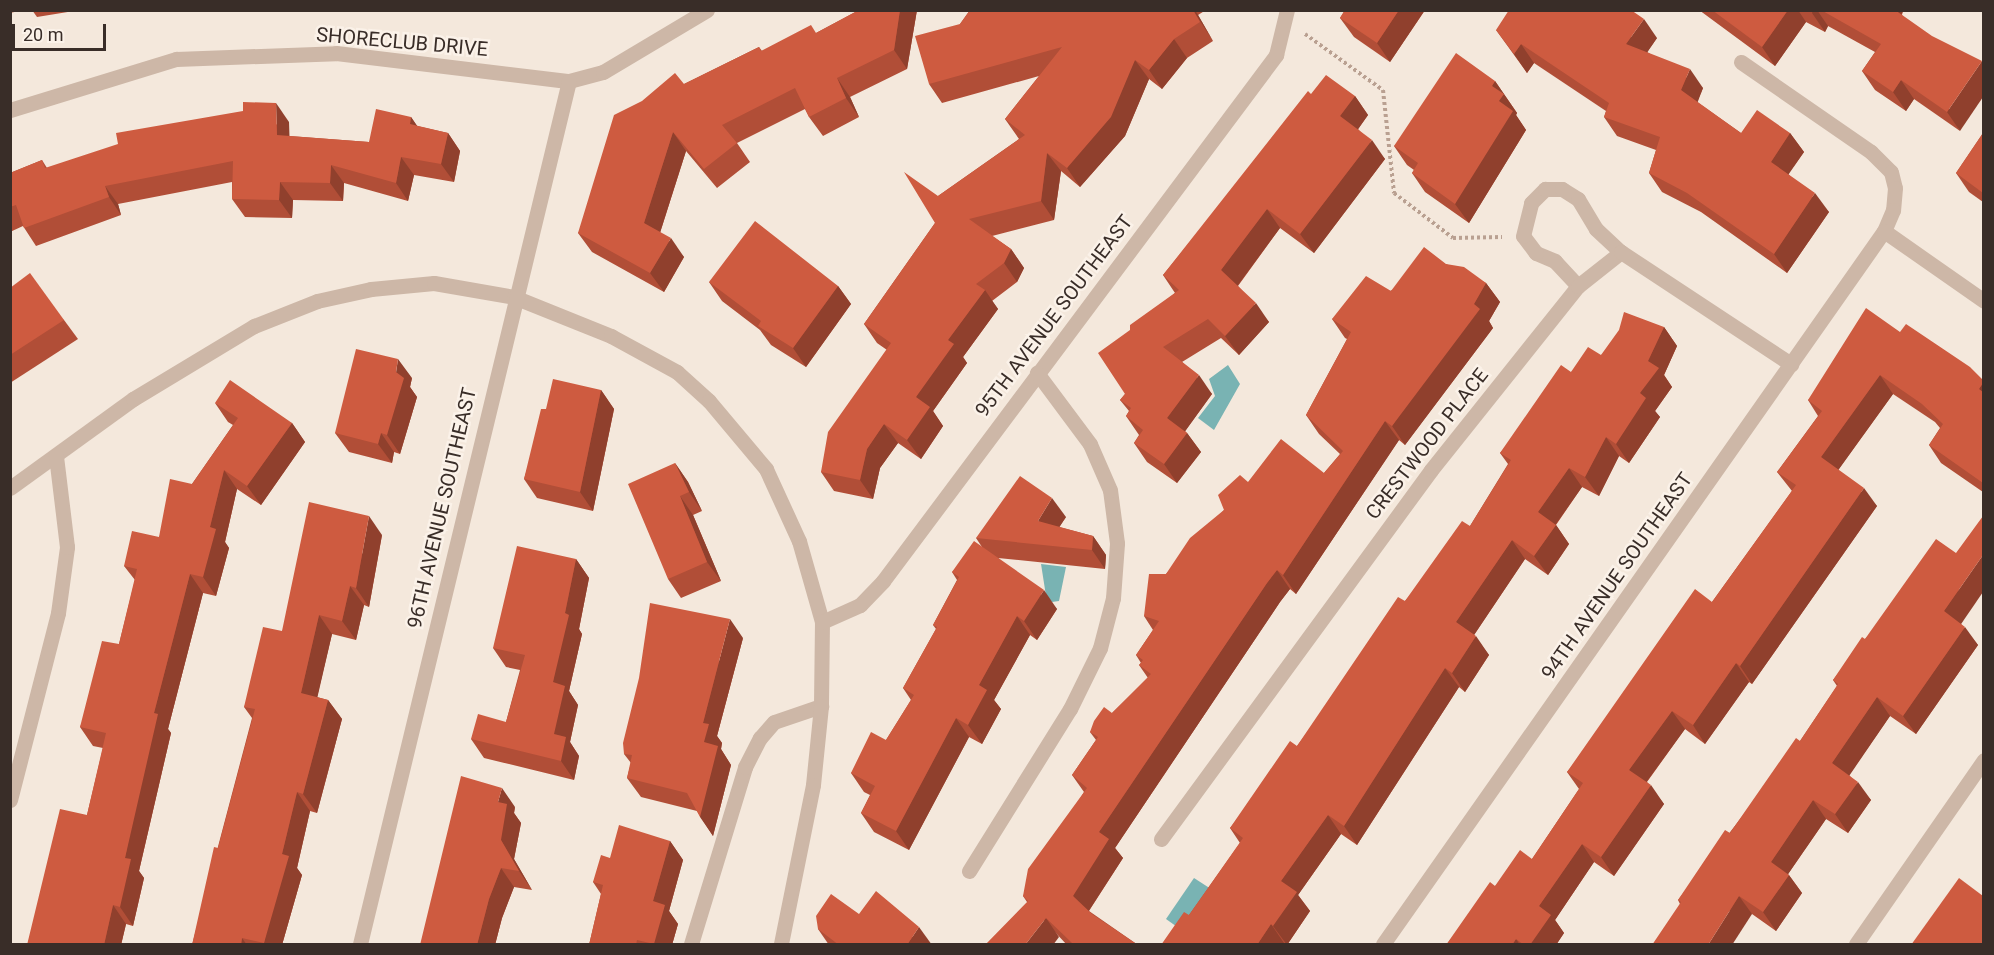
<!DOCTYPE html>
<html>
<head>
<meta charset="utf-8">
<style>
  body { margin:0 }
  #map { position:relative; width:1994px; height:955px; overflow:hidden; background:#f4e8dc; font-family:Roboto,sans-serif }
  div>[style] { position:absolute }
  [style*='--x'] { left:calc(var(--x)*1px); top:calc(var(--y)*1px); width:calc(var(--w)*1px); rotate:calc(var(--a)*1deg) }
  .water>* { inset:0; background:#79b3b3 }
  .path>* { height:4px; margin-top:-2px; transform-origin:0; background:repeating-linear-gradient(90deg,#b9a091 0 3px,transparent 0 6px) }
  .lane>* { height:15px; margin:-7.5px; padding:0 7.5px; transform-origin:7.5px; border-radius:7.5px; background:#cdb7a7 }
  .street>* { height:15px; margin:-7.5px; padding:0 7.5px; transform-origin:7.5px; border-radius:7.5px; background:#cdb7a7 }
  .wall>* { inset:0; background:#b14e37 }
  .shaded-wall>* { inset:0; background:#90402d }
  .building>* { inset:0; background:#ce5b40 }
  span { translate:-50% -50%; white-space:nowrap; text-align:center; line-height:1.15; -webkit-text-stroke:5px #fbf2e9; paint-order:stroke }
  .street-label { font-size:20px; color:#392d28 }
  .frame { position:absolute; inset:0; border:12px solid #392d28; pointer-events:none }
  .scale { position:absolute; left:12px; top:24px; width:94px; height:27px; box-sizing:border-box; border:3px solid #392d28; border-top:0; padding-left:8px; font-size:18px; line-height:21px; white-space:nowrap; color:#392d28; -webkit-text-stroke:4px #fbf2e9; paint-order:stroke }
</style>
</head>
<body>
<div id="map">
  <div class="water">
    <i style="clip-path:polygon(1228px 365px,1240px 384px,1214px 430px,1198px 418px,1215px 396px,1209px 379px)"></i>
    <i style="clip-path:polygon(1041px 564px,1066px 567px,1059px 601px,1052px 602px,1046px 596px)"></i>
    <i style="clip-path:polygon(1194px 878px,1211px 889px,1180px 929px,1166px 919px)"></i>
  </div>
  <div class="path">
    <i style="--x:1305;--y:34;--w:96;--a:35.7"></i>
    <i style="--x:1383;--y:90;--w:104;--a:83.9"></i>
    <i style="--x:1394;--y:193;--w:74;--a:37.3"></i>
    <i style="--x:1453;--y:238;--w:49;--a:-1.2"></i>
  </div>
  <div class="lane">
    <i style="--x:1741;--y:62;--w:158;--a:34.7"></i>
    <i style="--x:1871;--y:152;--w:28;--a:45"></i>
    <i style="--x:1891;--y:172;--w:16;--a:76"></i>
    <i style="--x:1895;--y:188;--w:22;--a:95"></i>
    <i style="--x:1893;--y:210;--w:23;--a:113"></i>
    <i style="--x:691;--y:944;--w:185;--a:-73"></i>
    <i style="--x:745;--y:767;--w:33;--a:-63"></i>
    <i style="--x:760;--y:738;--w:21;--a:-49"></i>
    <i style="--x:774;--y:722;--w:50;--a:-18.8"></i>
  </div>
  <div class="street">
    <i style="--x:10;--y:110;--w:174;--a:-17.1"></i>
    <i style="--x:176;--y:59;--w:160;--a:-2.1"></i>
    <i style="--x:336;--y:53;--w:235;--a:6.9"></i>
    <i style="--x:569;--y:81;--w:35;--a:-15"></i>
    <i style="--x:603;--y:72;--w:121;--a:-30.8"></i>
    <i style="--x:1578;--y:286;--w:34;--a:-133"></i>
    <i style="--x:1555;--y:261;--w:21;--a:-157"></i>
    <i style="--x:1536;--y:253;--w:21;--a:-127"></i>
    <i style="--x:1523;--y:236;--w:34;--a:-76"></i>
    <i style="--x:1531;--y:203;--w:20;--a:-45"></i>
    <i style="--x:1545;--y:189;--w:17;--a:0"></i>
    <i style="--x:1562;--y:189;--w:19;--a:32"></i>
    <i style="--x:1578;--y:199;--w:35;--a:59"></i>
    <i style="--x:1596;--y:229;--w:34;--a:43"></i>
    <i style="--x:10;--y:488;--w:152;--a:-35.9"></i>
    <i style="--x:133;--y:399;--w:141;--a:-31.1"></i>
    <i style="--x:254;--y:326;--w:68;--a:-21.6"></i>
    <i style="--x:317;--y:301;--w:55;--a:-12.5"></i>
    <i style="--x:371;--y:289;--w:63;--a:-5.4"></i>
    <i style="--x:434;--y:283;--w:81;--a:9.9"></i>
    <i style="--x:514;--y:297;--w:105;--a:21.9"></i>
    <i style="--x:611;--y:336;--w:75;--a:28.6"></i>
    <i style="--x:677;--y:372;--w:43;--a:42.2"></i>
    <i style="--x:709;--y:401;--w:89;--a:50"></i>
    <i style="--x:766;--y:469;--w:79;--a:65.4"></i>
    <i style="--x:799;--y:541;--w:84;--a:74.1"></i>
    <i style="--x:822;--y:622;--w:84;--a:90.7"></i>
    <i style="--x:821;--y:706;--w:79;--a:95.8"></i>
    <i style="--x:813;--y:785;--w:162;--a:101.4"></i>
    <i style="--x:822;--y:622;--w:42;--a:-24.1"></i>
    <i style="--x:860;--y:605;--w:33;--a:-46"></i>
    <i style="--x:883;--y:581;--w:657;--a:-53.23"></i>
    <i style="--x:1276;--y:55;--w:46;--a:-76.3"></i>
    <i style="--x:10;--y:800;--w:193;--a:-75.6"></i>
    <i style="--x:58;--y:613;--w:67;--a:-82.2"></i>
    <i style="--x:67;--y:547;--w:92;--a:-96.9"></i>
    <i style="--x:1161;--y:839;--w:457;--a:-53.8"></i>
    <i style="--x:1431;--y:470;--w:236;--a:-51.4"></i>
    <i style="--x:1578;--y:286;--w:55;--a:-38.3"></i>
    <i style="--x:1621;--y:252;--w:204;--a:33.4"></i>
    <i style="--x:969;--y:871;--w:191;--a:-58.1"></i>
    <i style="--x:1070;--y:709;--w:68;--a:-63.8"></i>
    <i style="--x:1100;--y:648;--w:52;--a:-75.4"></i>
    <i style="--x:1113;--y:598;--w:55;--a:-85.8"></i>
    <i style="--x:1117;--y:543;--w:53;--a:-97.5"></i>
    <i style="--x:1110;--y:490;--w:50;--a:-113.5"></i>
    <i style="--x:1090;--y:444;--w:89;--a:-126.7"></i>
    <i style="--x:360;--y:944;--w:888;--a:-76.39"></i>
    <i style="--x:1383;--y:944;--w:871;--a:-54.91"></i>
    <i style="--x:1884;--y:231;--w:122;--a:35"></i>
    <i style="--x:1856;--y:944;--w:224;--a:-55.2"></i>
  </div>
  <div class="wall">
    <i style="clip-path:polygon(10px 10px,23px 10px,10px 13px)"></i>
    <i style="clip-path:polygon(32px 10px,80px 10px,37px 17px)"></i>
    <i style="clip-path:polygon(859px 10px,917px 10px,907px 69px,850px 97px,859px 117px,823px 136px,809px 117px,805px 109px,737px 143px,750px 162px,717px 188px,686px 151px,660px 233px,684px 257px,664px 292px,592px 252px,578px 233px,684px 84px,759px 47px,762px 51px,816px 33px)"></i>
    <i style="clip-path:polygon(970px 10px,1206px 10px,1198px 15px,1213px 41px,1187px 58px,1162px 89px,1149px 79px,1125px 136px,1080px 187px,1061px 171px,1054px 220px,992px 236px,1011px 249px,1024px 268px,1017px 282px,992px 301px,998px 309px,963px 357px,967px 363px,933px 411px,943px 426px,921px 459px,898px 443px,880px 468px,873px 499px,834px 491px,821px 472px,887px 350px,877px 343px,864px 324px,935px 223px,938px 196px,1019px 139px,1005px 119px,1039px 76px,942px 103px,929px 84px,960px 24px)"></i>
    <i style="clip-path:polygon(1345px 10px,1425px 10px,1390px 62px,1354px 37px,1340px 18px)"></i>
    <i style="clip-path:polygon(1699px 10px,1902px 10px,1903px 11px,1902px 15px,1960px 131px,1914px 99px,1906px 111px,1875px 90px,1862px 71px,1875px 52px,1828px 26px,1825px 32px,1806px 22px,1775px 66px)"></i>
    <i style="clip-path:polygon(1496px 30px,1657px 38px,1647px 52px,1703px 88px,1697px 102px,1741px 133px,1790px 133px,1804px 152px,1788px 174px,1829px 212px,1787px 273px,1701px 212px,1662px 192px,1649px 173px,1656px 150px,1617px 136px,1604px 117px,1606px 111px,1534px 63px,1527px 73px)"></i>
    <i style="clip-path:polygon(1495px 81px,1517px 113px,1516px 115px,1526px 130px,1469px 223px,1425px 192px,1412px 173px,1414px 170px,1407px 165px,1394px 146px)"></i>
    <i style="clip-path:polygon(1311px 94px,1355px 96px,1368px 115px,1358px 129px,1385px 159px,1314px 253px,1280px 228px,1238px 286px,1269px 322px,1239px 355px,1221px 338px,1182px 362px,1212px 394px,1185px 431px,1187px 433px,1201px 452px,1177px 483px,1147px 462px,1134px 443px,1139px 435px,1126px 416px,1129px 411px,1120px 400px,1125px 394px,1130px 330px,1175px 293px,1163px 275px)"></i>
    <i style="clip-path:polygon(411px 117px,417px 126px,448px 133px,460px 151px,454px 182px,414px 175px,408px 201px,344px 183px,343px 201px,293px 200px,292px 218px,245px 217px,232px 199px,232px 182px,118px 204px,121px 215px,36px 246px,23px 226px,10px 232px,10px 173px,42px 160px,47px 168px,289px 122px,289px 136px,369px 142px)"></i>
    <i style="clip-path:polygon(1983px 133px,1983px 202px,1969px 192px,1956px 173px)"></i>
    <i style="clip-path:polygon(1446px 264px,1486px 283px,1500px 302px,1489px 321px,1493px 328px,1405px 445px,1399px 440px,1296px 594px,1290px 589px,1280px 602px,1115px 848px,1123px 858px,1089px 911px,1138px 945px,1067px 945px,1027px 902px,1023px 896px,1084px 792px,1072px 775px,1096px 740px,1090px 732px,1112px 713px,1148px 678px,1139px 665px,1141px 663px,1136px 655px,1153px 630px,1144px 616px,1166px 574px,1224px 510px,1248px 482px,1324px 473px,1340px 454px,1319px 434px,1306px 415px,1347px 339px,1345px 338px,1332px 319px)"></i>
    <i style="clip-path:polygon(709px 282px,838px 286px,851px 304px,806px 367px,771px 345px,760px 330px,722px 301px)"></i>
    <i style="clip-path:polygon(10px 288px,64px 320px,78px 339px,10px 383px)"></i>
    <i style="clip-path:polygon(1664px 327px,1677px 346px,1664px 375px,1672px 387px,1655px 411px,1660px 417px,1629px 463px,1619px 456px,1599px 496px,1582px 487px,1556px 525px,1569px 544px,1548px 575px,1525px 559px,1474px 635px,1489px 655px,1465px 692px,1459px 687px,1357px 845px,1341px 834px,1298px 895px,1310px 911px,1287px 945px,1284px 943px,1283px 945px,1161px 945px,1189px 915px,1240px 843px,1230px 828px,1297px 746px,1405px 601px,1470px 526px,1508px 464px,1500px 453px,1571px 372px,1601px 355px)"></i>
    <i style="clip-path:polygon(1900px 332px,1983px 380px,1983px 492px,1941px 463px,1929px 445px,1940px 428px,1935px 422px,1893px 394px,1838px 470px,1877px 506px,1752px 684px,1749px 682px,1705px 744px,1685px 729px,1647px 782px,1664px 804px,1614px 876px,1594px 862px,1555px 920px,1564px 933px,1556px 945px,1446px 945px,1495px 886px,1532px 859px,1579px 789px,1567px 772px,1712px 602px,1792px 491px,1777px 472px,1818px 416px,1808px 400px)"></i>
    <i style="clip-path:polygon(412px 378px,410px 387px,417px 397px,400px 454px,394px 452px,392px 463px,349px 452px,335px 433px)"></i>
    <i style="clip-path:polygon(601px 390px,614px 409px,593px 511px,537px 498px,524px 479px,546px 409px)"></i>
    <i style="clip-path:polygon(215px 403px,292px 423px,305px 442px,261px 505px,237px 489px,225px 542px,229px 548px,216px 596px,203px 593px,168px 729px,171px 733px,139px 871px,144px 878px,133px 926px,126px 924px,121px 945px,27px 945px,87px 815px,103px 748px,93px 746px,80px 727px,119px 644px,135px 580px,124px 566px,159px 537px,192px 484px,233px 425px,228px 422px)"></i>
    <i style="clip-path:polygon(675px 463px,688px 482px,702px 511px,693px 515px,721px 581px,681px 598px,668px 579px)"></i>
    <i style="clip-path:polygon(1066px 517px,1059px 527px,1093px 536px,1106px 555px,1105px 569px,998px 558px,1057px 609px,1037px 640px,1030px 635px,994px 700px,1001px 709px,982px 744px,969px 737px,909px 850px,874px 832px,861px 813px,870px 795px,864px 792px,851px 773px,886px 740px,911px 700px,903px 688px,936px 629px,933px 625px,957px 580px,952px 572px,982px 547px,976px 538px)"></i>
    <i style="clip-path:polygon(382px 535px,369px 607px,364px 605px,356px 640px,332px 634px,317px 697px,328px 700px,342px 719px,317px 813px,310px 811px,297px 868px,302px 875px,282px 945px,192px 945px,252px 718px,244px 707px,282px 631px)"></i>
    <i style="clip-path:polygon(1956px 553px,1961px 624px,1978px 645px,1916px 734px,1890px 716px,1849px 775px,1871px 800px,1848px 833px,1826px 819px,1788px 874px,1802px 893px,1776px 931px,1752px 914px,1680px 904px,1678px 900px,1800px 741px,1837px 686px,1833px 680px,1865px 639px)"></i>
    <i style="clip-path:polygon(576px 559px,589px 578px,579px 629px,582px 634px,569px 691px,578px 705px,570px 742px,579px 756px,574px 780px,484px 758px,471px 739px,506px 722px,520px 670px,506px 667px,493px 648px)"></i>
    <i style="clip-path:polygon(743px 638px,717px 736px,722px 743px,721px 749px,731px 765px,713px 836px,697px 811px,641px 797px,627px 778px,631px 763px,624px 754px)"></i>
    <i style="clip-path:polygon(515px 807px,514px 813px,521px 823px,514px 859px,532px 890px,514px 887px,502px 918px,495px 945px,420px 945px)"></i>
    <i style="clip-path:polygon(670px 841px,683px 860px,669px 911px,678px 924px,672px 945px,589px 945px,601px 894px,593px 882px,610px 858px)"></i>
    <i style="clip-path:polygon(859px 914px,932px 945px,829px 945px,818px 929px)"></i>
  </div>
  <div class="shaded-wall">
    <i style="clip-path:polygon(900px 10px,917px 10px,907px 69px,894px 50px)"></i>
    <i style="clip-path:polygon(1193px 10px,1195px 10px,1198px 15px,1213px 41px)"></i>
    <i style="clip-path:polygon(1399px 10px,1425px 10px,1390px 62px,1377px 43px)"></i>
    <i style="clip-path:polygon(1788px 10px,1798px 10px,1806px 22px,1775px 66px,1762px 47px)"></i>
    <i style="clip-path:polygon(1813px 10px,1817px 10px,1828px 26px,1825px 32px,1812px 13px)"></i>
    <i style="clip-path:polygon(1890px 10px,1902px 10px,1903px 11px,1898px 22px)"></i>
    <i style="clip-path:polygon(1644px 19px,1657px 38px,1640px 63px,1626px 44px)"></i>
    <i style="clip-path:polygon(1174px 39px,1187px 58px,1162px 89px,1149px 70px)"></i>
    <i style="clip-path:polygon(1521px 44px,1534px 63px,1527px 73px,1514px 54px)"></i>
    <i style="clip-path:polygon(1135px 60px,1149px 79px,1125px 136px,1080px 187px,1067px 168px)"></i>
    <i style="clip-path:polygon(1982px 61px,1983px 64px,1983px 97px,1960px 131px,1947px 112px)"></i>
    <i style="clip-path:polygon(1690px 69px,1703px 88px,1695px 109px,1681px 90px)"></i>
    <i style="clip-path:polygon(837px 78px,850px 97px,859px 117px,846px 98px)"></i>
    <i style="clip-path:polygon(1901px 80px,1914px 99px,1906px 111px,1893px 92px)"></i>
    <i style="clip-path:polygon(1495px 81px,1517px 113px,1516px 115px,1526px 130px,1469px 223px,1455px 204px,1499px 101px,1492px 86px)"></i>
    <i style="clip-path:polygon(1355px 96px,1368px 115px,1354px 135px,1340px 116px)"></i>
    <i style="clip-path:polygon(276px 103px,289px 122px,290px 153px,277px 135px)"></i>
    <i style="clip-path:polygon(411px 117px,424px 136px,410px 124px)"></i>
    <i style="clip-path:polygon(673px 132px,686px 151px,657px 242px,644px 223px)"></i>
    <i style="clip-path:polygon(448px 133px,460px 151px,454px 182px,441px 164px)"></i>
    <i style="clip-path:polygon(1790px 133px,1804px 152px,1784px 181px,1771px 162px)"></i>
    <i style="clip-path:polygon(1372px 140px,1385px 159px,1314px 253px,1300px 234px)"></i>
    <i style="clip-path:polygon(1047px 153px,1061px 171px,1054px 220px,1041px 201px)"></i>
    <i style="clip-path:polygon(401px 157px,414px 175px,408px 201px,396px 183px)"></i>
    <i style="clip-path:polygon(331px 165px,344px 183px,343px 201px,330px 183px)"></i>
    <i style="clip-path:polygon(280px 182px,293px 200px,292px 218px,279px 200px)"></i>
    <i style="clip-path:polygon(105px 186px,118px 204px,121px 215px,109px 197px)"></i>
    <i style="clip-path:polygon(1815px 193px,1829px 212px,1787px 273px,1774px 254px)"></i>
    <i style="clip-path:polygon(1267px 209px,1280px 228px,1235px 289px,1221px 270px)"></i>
    <i style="clip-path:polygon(671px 238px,684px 257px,664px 292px,650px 273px)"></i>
    <i style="clip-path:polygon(1011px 249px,1024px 268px,1017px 282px,1004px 263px)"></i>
    <i style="clip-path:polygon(1486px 283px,1500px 302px,1489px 321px,1493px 328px,1405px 445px,1392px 426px,1474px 304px)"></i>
    <i style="clip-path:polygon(838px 286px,851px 304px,806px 367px,793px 348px)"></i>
    <i style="clip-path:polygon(985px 290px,998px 309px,963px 357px,967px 363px,933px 411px,943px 426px,921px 459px,907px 440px,916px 397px,948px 340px)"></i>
    <i style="clip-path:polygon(1256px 303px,1269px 322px,1239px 355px,1225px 336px)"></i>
    <i style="clip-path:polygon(1664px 327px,1677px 346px,1664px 375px,1672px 387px,1655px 411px,1660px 417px,1629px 463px,1616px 444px,1640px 393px,1648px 361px)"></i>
    <i style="clip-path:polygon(398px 359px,412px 378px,410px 387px,417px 397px,400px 454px,387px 435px)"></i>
    <i style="clip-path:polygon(1199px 375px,1212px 394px,1181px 437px,1167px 418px)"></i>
    <i style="clip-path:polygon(1880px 375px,1893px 394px,1834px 476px,1821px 457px)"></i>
    <i style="clip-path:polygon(1983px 383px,1983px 395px,1979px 389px)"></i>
    <i style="clip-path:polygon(601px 390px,614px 409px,593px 511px,580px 492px)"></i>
    <i style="clip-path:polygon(1385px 421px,1399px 440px,1296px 594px,1283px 575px)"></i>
    <i style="clip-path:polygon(292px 423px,305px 442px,261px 505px,247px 486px)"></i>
    <i style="clip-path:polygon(884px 424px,898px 443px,880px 468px,873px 499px,860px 480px,867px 449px)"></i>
    <i style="clip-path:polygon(381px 433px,394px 452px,392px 463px,378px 444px)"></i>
    <i style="clip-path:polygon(1187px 433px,1201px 452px,1177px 483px,1164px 464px)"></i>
    <i style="clip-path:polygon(1606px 437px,1619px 456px,1599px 496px,1585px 477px)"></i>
    <i style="clip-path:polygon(675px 463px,688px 482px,702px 511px,689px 492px)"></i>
    <i style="clip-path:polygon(1569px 468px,1582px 487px,1551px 531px,1538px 512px)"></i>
    <i style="clip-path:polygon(224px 470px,237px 489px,225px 542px,229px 548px,216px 596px,203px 577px,210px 527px)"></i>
    <i style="clip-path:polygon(1864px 488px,1877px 506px,1752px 684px,1740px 666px)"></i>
    <i style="clip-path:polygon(680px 496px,693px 515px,721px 581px,707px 562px)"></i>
    <i style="clip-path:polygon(1052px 498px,1066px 517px,1051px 540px,1038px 521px)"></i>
    <i style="clip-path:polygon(369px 516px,382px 535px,369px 607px,356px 588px)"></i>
    <i style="clip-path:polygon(1556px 525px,1569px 544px,1548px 575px,1534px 556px)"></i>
    <i style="clip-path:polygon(1093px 536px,1106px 555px,1105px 569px,1092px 550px)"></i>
    <i style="clip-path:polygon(1512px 540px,1525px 559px,1470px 641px,1456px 622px)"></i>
    <i style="clip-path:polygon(1983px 555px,1983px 592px,1957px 630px,1944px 611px)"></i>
    <i style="clip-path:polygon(576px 559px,589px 578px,579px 629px,582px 634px,569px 691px,578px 705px,570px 742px,579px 756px,574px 780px,561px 761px,554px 734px,553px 682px,565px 613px)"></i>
    <i style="clip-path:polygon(1277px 570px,1290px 589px,1280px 602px,1115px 848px,1123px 858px,1086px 915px,1073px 896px,1099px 832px,1267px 583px)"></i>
    <i style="clip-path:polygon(190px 574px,203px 593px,168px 729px,171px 733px,139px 871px,144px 878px,133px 926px,120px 907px,125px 858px,154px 713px)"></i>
    <i style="clip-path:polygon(350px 586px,364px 605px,356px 640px,342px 621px)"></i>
    <i style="clip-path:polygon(1044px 590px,1057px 609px,1037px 640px,1024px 621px)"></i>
    <i style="clip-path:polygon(319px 615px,332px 634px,314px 712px,301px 693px)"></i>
    <i style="clip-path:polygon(1017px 616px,1030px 635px,994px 700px,1001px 709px,982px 744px,968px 725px,979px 685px)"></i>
    <i style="clip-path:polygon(730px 619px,743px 638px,717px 736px,722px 743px,721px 749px,731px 765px,713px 836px,700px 817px,704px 742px,703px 723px)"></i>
    <i style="clip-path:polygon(1965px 627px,1978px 645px,1916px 734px,1903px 716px)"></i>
    <i style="clip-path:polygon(1476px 636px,1489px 655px,1465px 692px,1452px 673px)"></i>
    <i style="clip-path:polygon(1736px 663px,1749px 682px,1705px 744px,1693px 725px)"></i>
    <i style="clip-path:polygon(1445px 668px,1459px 687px,1357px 845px,1344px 826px)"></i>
    <i style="clip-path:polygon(1877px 697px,1890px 716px,1845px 782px,1832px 763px)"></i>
    <i style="clip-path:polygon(328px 700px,342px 719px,317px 813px,303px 794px)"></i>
    <i style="clip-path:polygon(1672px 711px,1685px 729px,1642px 788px,1629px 770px)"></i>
    <i style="clip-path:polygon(956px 718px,969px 737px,909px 850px,896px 831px)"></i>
    <i style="clip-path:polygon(1858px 782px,1871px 800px,1848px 833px,1835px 814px)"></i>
    <i style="clip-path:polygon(1651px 785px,1664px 804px,1614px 876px,1601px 857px)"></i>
    <i style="clip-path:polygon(502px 788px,515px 807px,514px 813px,521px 823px,514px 859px,532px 890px,519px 871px,501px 840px,498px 802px)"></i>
    <i style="clip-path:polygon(297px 792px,310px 811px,297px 868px,302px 875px,282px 945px,265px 945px,264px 943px,282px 854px)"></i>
    <i style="clip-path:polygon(1813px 800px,1826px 819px,1784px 880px,1771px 862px)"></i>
    <i style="clip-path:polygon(1328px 815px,1341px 834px,1298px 895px,1310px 911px,1287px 945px,1273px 926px,1281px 881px)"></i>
    <i style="clip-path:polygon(670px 841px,683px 860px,669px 911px,678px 924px,672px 945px,654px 945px,653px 901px)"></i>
    <i style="clip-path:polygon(1582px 844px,1594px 862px,1555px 920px,1564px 933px,1556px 945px,1530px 945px,1539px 906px)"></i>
    <i style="clip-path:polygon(501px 868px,514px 887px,502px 918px,495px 945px,477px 945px,489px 899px)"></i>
    <i style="clip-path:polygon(1789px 875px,1802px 893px,1776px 931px,1763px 912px)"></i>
    <i style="clip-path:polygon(1739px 896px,1752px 914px,1732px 945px,1708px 945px)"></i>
    <i style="clip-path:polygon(113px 905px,126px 924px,121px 945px,104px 945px)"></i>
    <i style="clip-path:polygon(1046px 918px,1059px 937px,1053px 945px,1025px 945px)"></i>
    <i style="clip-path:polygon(1271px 924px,1284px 943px,1283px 945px,1257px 945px)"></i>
    <i style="clip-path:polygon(919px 927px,932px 945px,907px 945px)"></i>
    <i style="clip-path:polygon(242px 938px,247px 945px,241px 945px)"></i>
    <i style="clip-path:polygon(1516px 939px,1520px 945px,1512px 945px)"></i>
  </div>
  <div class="building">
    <i style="clip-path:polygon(859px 10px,900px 10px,894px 50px,837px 78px,846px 98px,809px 117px,795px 88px,722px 125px,737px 143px,704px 169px,673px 132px,644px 223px,671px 238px,650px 273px,578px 233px,614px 115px,642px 101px,675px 73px,684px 84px,759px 47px,761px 51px,811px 25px,816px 33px)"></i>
    <i style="clip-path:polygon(970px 10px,1193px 10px,1200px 22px,1174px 39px,1149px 70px,1135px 60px,1111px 117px,1067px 168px,1047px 153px,1041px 201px,969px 219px,1011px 249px,1004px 263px,976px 284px,985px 290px,948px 340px,954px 344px,916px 397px,930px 407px,907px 440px,884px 424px,867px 449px,860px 480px,821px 472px,828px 432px,891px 343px,864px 324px,935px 223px,904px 172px,938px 196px,1025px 135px,1005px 119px,1062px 47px,929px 84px,915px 36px,960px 24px)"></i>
    <i style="clip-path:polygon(1345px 10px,1399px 10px,1377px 43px,1340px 18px)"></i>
    <i style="clip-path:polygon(1509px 10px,1631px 10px,1644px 19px,1626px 44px,1690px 69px,1681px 90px,1741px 133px,1757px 110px,1790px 133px,1771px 162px,1815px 193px,1774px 254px,1687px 193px,1649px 173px,1660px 137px,1604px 117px,1609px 103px,1521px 44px,1514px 54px,1496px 30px)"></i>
    <i style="clip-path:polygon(1712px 10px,1788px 10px,1762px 47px)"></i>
    <i style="clip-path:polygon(1821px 10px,1895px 10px,1932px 36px,1982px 61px,1947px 112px,1901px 80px,1893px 92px,1862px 71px,1881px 44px)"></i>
    <i style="clip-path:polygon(1456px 53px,1495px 81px,1492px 86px,1504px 94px,1499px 101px,1513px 111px,1455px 204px,1412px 173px,1418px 163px,1394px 146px)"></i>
    <i style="clip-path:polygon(1326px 75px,1355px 96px,1340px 116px,1372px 140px,1300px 234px,1267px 209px,1221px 270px,1256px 303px,1225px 336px,1208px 319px,1163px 347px,1199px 375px,1167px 418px,1187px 433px,1164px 464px,1134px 443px,1143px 430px,1126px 416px,1131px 408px,1120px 400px,1125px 394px,1098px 353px,1130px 330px,1130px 325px,1179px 290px,1163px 275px,1308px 91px,1311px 94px)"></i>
    <i style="clip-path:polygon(243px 102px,276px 103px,277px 135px,369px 142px,376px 109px,411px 117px,410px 124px,448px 133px,441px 164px,401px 157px,396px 183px,331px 165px,330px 183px,280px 182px,279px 200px,232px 199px,233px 161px,105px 186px,109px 197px,24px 228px,16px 205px,10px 207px,10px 173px,42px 160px,45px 168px,118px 144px,116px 133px,243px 111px)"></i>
    <i style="clip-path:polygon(1983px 133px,1983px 193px,1956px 173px)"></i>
    <i style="clip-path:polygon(755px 221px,838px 286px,793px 348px,758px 326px,761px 321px,709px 282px)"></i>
    <i style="clip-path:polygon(1424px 247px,1446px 264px,1464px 267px,1486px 283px,1474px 304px,1480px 309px,1392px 426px,1385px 421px,1283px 575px,1277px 570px,1267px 583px,1099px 832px,1109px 839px,1073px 896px,1092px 914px,1138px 945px,1074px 945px,1071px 942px,1046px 918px,1025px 945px,985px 945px,1028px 901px,1023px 896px,1028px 869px,1087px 788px,1072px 775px,1098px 737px,1090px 732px,1094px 721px,1104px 707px,1112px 713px,1151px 674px,1139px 665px,1143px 660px,1136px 655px,1159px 621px,1144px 616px,1149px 574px,1166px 574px,1190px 538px,1224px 510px,1218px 495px,1240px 475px,1248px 482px,1281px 439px,1324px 473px,1343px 451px,1306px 415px,1351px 332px,1332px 319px,1366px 276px,1391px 291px)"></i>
    <i style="clip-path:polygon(30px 273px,64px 320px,10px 355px,10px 288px)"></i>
    <i style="clip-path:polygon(1866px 308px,1900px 332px,1906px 324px,1970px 367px,1983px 380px,1983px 383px,1979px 389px,1983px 392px,1983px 483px,1929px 445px,1943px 424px,1922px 404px,1880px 375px,1821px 457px,1864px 488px,1740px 666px,1736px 663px,1693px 725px,1672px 711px,1629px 770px,1651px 785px,1601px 857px,1582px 844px,1539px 906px,1551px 915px,1530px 945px,1524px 945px,1516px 939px,1512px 945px,1446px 945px,1490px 882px,1495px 886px,1520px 850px,1532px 859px,1583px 783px,1567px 772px,1695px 589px,1712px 602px,1796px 485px,1777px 472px,1822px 411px,1808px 400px)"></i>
    <i style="clip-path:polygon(1624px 312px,1664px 327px,1648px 361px,1659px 368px,1640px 393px,1646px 398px,1616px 444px,1606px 437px,1585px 477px,1569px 468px,1538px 512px,1556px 525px,1534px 556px,1512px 540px,1456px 622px,1476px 636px,1452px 673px,1445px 668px,1344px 826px,1328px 815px,1281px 881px,1297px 892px,1273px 926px,1271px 924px,1257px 945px,1161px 945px,1184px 912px,1189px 915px,1243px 838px,1230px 828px,1290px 741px,1297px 746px,1398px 597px,1405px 601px,1462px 521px,1470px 526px,1511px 460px,1500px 453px,1561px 365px,1571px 372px,1588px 347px,1601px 355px,1619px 330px)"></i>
    <i style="clip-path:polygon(356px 349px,398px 359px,396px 372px,404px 378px,387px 435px,381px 433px,378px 444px,335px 433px)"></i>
    <i style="clip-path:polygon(553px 379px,601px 390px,580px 492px,524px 479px,541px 409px,546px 409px)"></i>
    <i style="clip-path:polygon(230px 380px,292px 423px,247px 486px,224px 470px,210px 527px,216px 529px,203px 577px,190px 574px,154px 713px,158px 714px,125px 858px,131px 859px,120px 907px,113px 905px,104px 945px,27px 945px,60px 809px,87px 815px,106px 733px,80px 727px,102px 641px,119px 644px,137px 569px,124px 566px,132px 531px,159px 537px,170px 479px,192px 484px,238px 418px,215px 403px)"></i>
    <i style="clip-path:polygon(675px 463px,689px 492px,680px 496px,707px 562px,668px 579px,628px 484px)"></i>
    <i style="clip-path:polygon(1020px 476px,1052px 498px,1038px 521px,1093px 536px,1092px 550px,976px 538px)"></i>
    <i style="clip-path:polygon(309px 502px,369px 516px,356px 588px,350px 586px,342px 621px,319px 615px,301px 693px,328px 700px,303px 794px,297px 792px,282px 854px,289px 856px,264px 943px,242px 938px,241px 945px,192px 945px,214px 847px,218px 848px,255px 709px,244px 707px,263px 627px,282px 631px)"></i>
    <i style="clip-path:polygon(1983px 516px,1983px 555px,1944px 611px,1965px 627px,1903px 716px,1877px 697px,1832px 763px,1858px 782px,1835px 814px,1813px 800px,1771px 862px,1789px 875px,1763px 912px,1739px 896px,1708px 945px,1652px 945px,1681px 902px,1678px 900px,1725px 830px,1730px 833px,1796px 738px,1800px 741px,1838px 684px,1833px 680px,1862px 637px,1865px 639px,1936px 539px,1956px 553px)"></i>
    <i style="clip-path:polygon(974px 541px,1044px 590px,1024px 621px,1017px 616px,979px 685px,987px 690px,968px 725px,956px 718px,896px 831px,861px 813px,875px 786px,851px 773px,871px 732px,886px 740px,914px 695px,903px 688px,937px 627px,933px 625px,959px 577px,952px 572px)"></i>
    <i style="clip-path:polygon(517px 546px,576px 559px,565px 613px,569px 615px,553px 682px,565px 686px,554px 734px,566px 737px,561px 761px,471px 739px,478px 714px,506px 722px,525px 655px,493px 648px)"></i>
    <i style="clip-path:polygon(650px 603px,730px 619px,703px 723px,709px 724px,704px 742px,718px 746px,700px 817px,687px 793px,627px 778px,632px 755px,624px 754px,623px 743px,639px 678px)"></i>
    <i style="clip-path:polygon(461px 776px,502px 788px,498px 802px,507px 804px,501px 840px,519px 871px,501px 868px,489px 899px,477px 945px,420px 945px)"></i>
    <i style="clip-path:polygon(619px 825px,670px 841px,653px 901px,665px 905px,654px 944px,637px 940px,636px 945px,589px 945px,603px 885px,593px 882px,601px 855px,610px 858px)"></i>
    <i style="clip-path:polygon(1959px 878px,1983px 896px,1983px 945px,1911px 945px)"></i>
    <i style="clip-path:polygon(876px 891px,919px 927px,907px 945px,839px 945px,818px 929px,816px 916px,831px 894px,859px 914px)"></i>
  </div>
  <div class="street-label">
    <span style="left:402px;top:42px;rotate:5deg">SHORECLUB DRIVE</span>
    <span style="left:1054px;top:316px;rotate:-53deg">95TH AVENUE SOUTHEAST</span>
    <span style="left:1427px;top:444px;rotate:-52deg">CRESTWOOD PLACE</span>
    <span style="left:442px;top:508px;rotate:-77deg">96TH AVENUE SOUTHEAST</span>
    <span style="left:1617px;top:576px;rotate:-55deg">94TH AVENUE SOUTHEAST</span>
  </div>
  <div class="frame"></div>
  <div class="scale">20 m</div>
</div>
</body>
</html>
